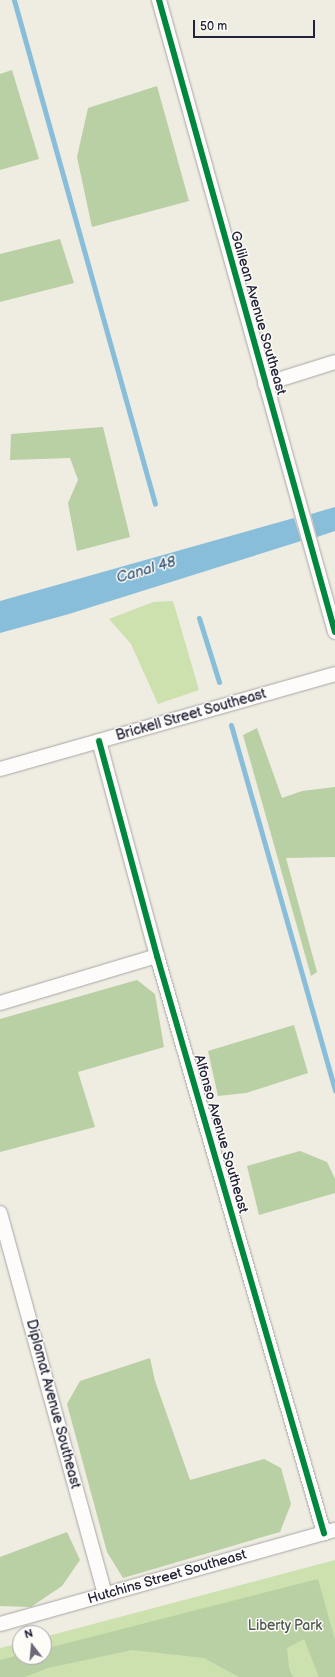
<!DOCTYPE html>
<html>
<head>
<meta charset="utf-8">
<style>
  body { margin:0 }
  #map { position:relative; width:335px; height:1677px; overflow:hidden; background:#efece2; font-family:"Balsamiq Sans",sans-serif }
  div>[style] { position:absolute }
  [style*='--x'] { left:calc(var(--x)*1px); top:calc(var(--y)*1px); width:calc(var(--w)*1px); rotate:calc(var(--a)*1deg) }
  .green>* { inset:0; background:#cde1ae }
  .forest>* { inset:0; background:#b9cfa4 }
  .water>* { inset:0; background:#88beda }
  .stream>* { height:5px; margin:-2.5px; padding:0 2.5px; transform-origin:2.5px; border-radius:2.5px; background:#88beda }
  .roads { filter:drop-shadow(0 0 1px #a8a6a4) drop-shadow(0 0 1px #a8a6a4) }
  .minor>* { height:14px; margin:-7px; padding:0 7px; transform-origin:7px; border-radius:7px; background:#fdfcfb }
  .cycleway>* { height:6px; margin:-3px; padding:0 3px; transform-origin:3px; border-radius:3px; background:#00873e }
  span { translate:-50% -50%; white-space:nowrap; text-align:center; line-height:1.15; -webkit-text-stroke:3px #fdfcf7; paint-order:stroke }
  .street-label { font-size:14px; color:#22223b }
  .park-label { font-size:14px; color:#4d5951 }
  .water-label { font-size:15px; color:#395979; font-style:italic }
  .north { position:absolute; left:12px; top:1625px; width:40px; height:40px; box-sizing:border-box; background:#fdfcf7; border:1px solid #a5a5ac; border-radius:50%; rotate:344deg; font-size:11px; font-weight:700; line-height:16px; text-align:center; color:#22223b }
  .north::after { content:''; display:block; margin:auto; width:14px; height:18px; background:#6a6975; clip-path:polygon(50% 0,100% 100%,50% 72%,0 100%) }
  .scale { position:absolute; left:193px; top:20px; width:122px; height:18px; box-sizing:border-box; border:2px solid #22223b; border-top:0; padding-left:5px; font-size:12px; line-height:14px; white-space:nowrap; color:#22223b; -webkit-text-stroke:3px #fdfcf7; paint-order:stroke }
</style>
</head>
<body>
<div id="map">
  <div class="green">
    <i style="clip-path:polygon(173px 601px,199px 690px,158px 704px,131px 644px,109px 619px,153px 602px)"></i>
    <i style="clip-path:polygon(335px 1560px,335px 1677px,0 1677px,0 1648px,20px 1643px,20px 1657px,44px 1657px,44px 1637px)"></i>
  </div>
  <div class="forest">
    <i style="clip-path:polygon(12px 70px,39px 159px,0 170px,0 74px)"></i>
    <i style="clip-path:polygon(157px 86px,189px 201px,92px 227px,77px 157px,88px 108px)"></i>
    <i style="clip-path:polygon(60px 239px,74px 283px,0 302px,0 254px)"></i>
    <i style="clip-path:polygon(103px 427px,130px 537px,77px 551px,68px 503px,78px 480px,70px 458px,10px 460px,11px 434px)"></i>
    <i style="clip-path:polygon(257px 728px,282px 798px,302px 791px,335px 787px,335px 857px,286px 858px,317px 972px,311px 976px,243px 735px)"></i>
    <i style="clip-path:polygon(137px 980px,155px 994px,164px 1047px,78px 1072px,95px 1127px,0 1152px,0 1019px)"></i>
    <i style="clip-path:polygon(294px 1025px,308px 1073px,246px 1093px,218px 1096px,208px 1051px)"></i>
    <i style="clip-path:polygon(300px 1151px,327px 1162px,335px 1179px,335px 1193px,259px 1215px,247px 1166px)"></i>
    <i style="clip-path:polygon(150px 1358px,155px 1381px,190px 1480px,264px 1459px,281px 1468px,291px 1504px,280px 1532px,123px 1578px,107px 1552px,67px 1404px,80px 1381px)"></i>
    <i style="clip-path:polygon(67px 1532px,80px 1560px,62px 1586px,31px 1607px,0 1606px,0 1557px)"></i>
    <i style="clip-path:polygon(318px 1579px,335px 1640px,335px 1677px,319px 1677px,304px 1639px,287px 1648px,289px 1668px,293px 1677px,239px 1677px,204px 1658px,132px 1650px,48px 1668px,25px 1677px,0 1677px,0 1660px,20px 1655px,20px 1657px,44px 1657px,44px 1649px)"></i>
  </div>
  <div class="water">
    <i style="clip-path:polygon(335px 507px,335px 531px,317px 537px,311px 514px)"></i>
    <i style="clip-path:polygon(294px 518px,301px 541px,69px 614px,0 633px,0 601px)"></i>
  </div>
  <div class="stream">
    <i style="--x:14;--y:0;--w:523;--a:74.37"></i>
    <i style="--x:199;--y:618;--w:67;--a:72.6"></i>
    <i style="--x:231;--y:725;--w:380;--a:74.1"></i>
  </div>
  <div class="roads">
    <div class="minor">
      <i style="--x:159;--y:0;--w:656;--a:74.44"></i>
      <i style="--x:265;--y:384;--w:73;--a:-17.4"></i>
      <i style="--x:99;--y:741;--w:223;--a:74.9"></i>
      <i style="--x:157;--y:956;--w:601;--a:73.86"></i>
      <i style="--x:0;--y:769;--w:348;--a:-15.8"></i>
      <i style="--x:0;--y:1003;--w:164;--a:-16.7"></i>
      <i style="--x:0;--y:1213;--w:395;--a:74.6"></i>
      <i style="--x:0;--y:1624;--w:348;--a:-15.7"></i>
    </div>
  </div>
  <div class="cycleway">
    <i style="--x:159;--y:0;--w:656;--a:74.44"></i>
    <i style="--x:99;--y:741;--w:223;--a:74.9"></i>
    <i style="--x:157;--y:956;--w:601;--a:73.86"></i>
  </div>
  <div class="street-label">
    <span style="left:258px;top:313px;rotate:74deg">Galilean Avenue Southeast</span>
    <span style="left:191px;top:715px;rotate:-16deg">Brickell Street Southeast</span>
    <span style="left:221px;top:1134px;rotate:74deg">Alfonso Avenue Southeast</span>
    <span style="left:53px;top:1404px;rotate:75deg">Diplomat Avenue Southeast</span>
    <span style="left:167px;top:1577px;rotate:-16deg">Hutchins Street Southeast</span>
  </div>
  <div class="park-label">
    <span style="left:285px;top:1626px">Liberty Park</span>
  </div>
  <div class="water-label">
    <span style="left:146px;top:570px;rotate:-16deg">Canal 48</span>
  </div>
  <div class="north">N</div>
  <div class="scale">50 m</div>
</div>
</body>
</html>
